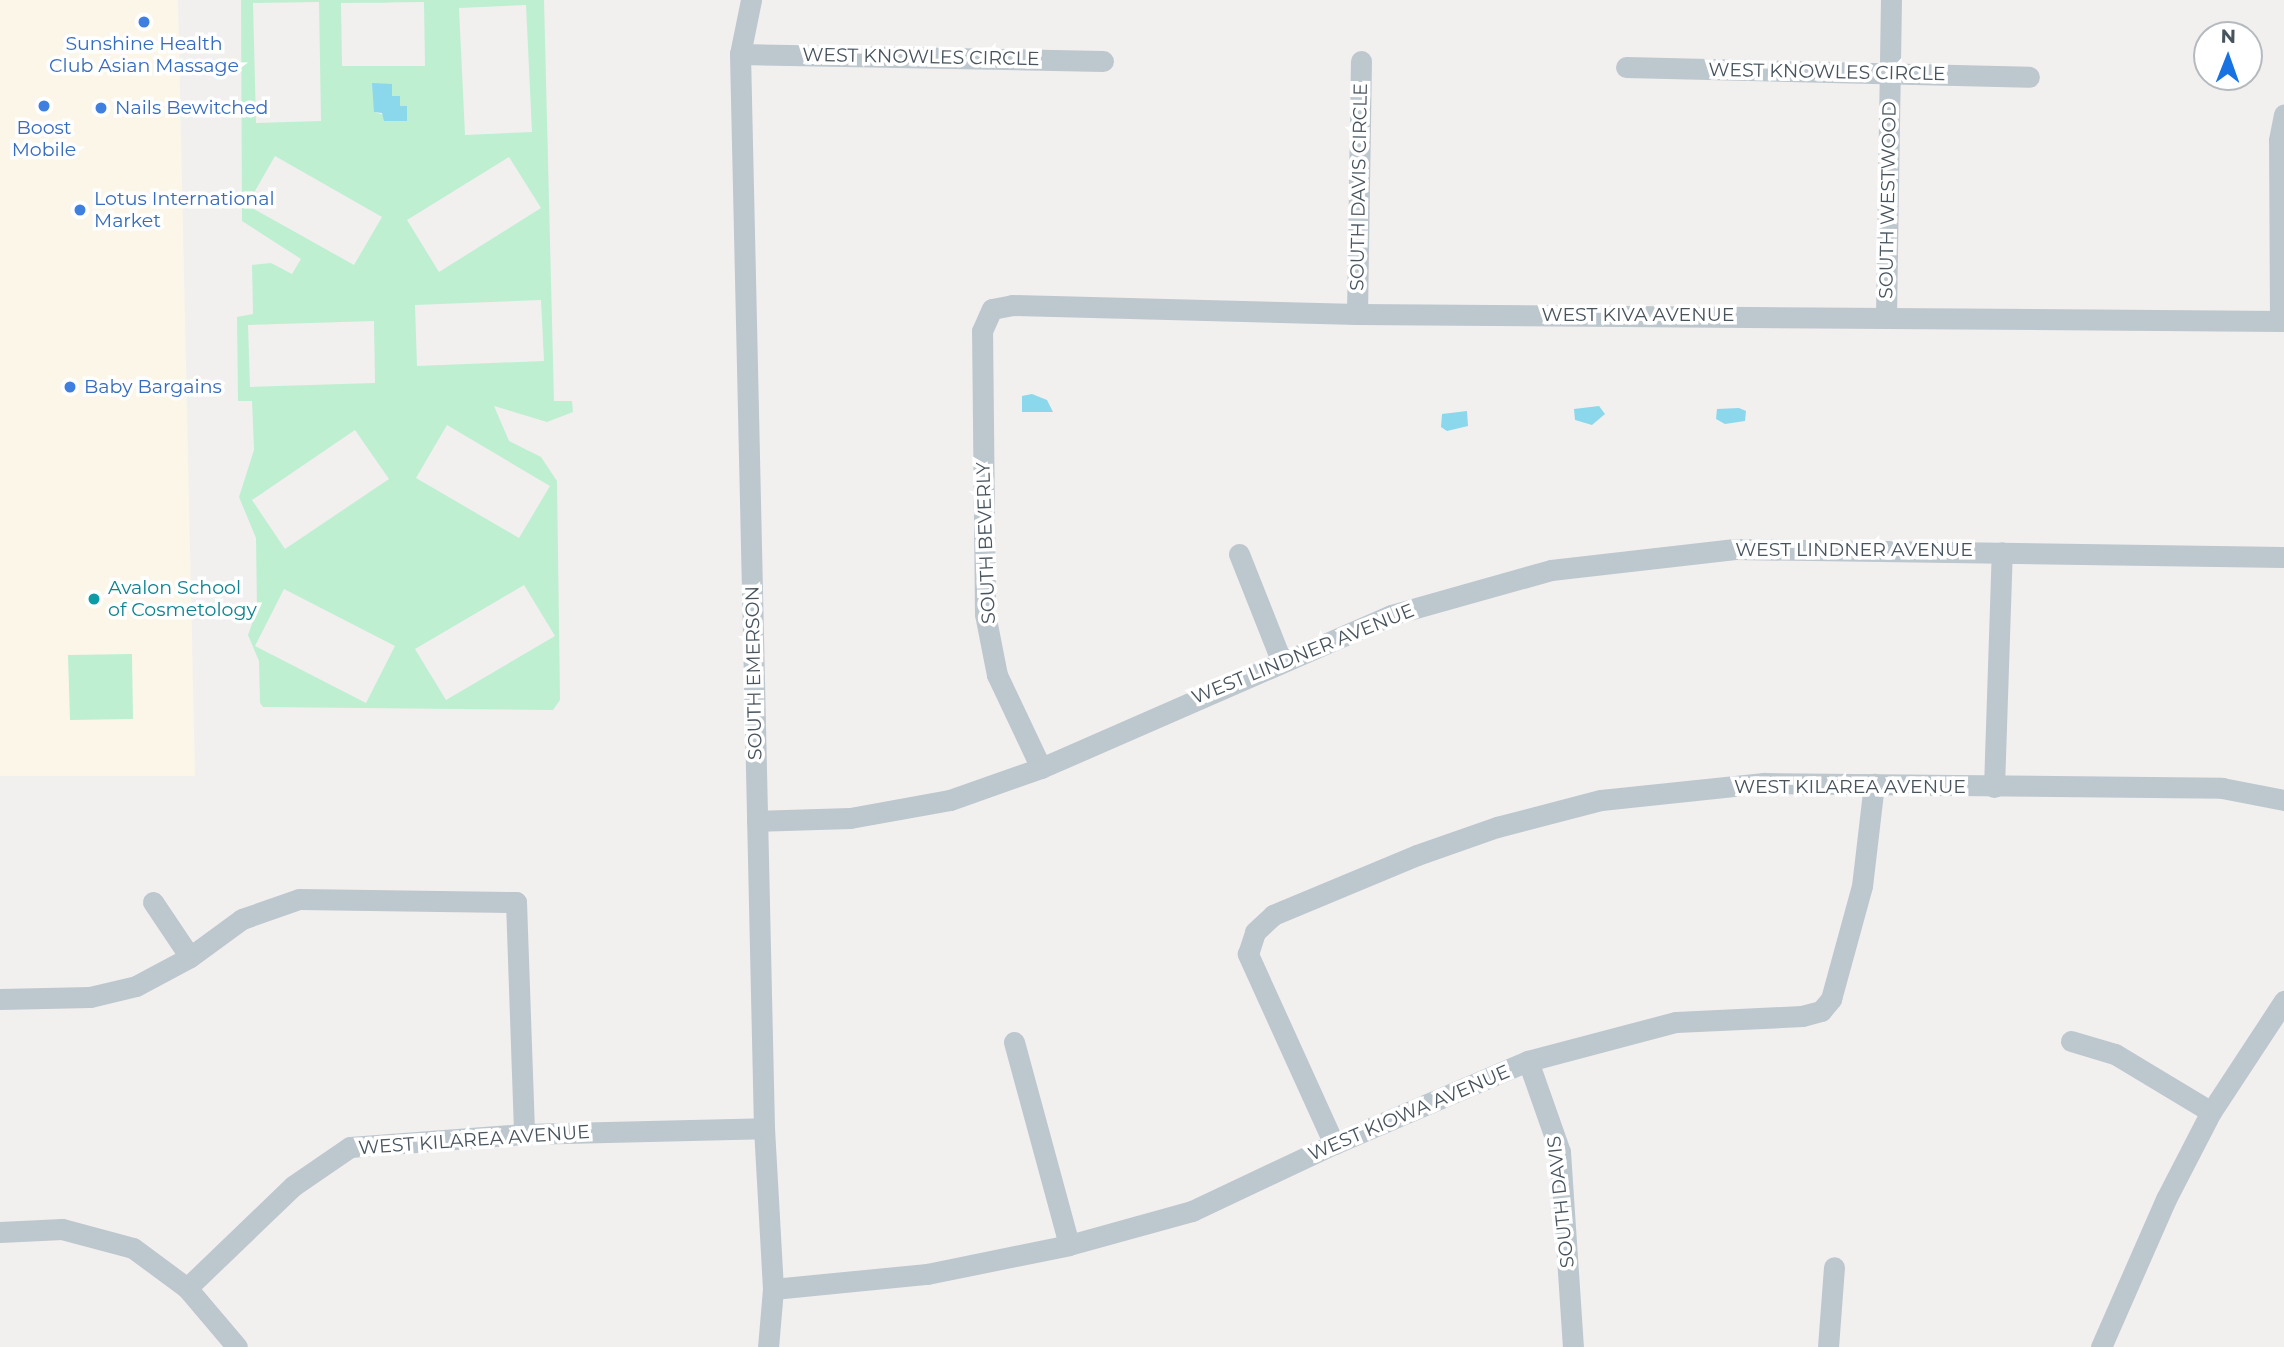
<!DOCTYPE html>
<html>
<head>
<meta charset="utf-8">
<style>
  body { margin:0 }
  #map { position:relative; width:2284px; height:1347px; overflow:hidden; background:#f2efef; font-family:Montserrat,sans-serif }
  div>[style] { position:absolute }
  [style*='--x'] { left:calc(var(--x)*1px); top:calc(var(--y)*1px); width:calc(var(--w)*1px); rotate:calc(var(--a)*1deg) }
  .commercial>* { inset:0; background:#fcf6e9 }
  .green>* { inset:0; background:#beefd1 }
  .water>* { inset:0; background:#8bd8ec }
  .minor>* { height:21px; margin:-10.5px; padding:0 10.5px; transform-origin:10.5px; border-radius:10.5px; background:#bdc7ce }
  .dots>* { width:19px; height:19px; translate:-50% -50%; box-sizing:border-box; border:4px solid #fff; border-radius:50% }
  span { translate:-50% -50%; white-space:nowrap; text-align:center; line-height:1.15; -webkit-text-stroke:7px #fff; paint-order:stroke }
  .shop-label { font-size:19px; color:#366cbe }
  .left { translate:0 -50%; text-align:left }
  .street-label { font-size:19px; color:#47535d }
  .culture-label { font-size:19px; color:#0d838f }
  .north { position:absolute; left:2193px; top:21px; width:70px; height:70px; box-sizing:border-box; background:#fff; border:2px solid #b5babe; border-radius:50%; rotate:1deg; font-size:19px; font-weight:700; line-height:28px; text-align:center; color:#47535d }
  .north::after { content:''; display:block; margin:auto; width:24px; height:32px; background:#1972e2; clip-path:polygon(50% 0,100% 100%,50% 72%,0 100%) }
</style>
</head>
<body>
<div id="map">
  <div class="commercial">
    <i style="clip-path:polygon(0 0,178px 0,195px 776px,0 776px)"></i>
  </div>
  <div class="green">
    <i style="clip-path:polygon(evenodd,241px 0,544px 0,554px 401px,572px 401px,573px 412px,547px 422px,494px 406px,509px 441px,541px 457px,557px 481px,560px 700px,553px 710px,263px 707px,260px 703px,259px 661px,248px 635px,257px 610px,256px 538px,239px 497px,254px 450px,252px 401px,238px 401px,237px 317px,253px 314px,252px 265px,271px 263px,292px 274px,301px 259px,242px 221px,241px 0,319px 2px,321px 121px,256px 123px,253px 3px,319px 2px,241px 0,424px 2px,425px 66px,342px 66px,341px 3px,424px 2px,241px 0,526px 5px,532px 132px,465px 135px,459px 8px,526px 5px,241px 0,392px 84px,392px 96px,400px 106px,384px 115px,374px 112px,392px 84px,241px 0,275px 156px,382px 217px,354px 265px,247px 205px,275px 156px,241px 0,509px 157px,541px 208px,439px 272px,407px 220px,509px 157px,241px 0,541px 300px,544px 361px,417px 366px,415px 305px,541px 300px,241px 0,374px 321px,375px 383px,250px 387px,248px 325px,374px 321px,241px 0,447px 425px,550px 486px,519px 538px,416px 478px,447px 425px,241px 0,355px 430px,389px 479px,285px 549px,252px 500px,355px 430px,241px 0,524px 585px,555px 636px,446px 700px,415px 649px,524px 585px,241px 0,284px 589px,395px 646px,366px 703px,255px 646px,284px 589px)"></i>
    <i style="clip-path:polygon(132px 654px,133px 719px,70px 720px,68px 655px)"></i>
  </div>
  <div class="water">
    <i style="clip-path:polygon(372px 83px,392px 84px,392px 96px,400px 96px,400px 106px,407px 106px,407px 121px,384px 121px,382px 113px,374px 112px)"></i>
    <i style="clip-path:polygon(1032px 394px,1047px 400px,1053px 412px,1022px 412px,1022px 396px)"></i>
    <i style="clip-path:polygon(1599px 406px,1605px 414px,1592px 425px,1575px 420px,1574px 409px)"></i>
    <i style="clip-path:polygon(1739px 408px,1746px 411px,1745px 421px,1725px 424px,1716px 419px,1717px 409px)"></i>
    <i style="clip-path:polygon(1467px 411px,1468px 426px,1447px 431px,1441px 427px,1442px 414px)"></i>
  </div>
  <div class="minor">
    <i style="--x:751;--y:0;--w:55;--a:101.5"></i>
    <i style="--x:740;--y:54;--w:1074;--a:88.72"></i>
    <i style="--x:764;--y:1128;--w:161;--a:86.8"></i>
    <i style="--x:773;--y:1289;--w:58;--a:94.9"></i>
    <i style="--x:740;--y:54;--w:363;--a:1.1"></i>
    <i style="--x:1626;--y:67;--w:403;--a:1.4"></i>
    <i style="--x:1357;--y:314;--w:253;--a:-89.1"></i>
    <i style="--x:1886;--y:316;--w:316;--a:-89.1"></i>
    <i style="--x:2280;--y:321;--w:181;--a:-90.3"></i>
    <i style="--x:2279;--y:140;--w:26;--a:-79"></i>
    <i style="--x:1239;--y:554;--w:114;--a:68.4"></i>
    <i style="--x:1041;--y:768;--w:103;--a:-115.3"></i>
    <i style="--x:997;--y:675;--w:62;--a:-101.1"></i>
    <i style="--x:985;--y:614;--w:283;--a:-90.6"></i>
    <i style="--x:982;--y:331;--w:24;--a:-66"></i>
    <i style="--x:992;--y:309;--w:20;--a:-11"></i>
    <i style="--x:1012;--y:305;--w:345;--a:1.5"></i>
    <i style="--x:1357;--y:314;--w:927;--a:0.43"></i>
    <i style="--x:1994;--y:787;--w:235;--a:-88.1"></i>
    <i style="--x:757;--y:821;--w:93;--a:-1.8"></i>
    <i style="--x:850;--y:818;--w:102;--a:-10.2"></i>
    <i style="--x:950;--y:800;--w:96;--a:-19.4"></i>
    <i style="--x:1041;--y:768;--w:382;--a:-23.6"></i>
    <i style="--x:1391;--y:615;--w:166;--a:-15.7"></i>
    <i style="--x:1551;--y:570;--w:185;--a:-6.5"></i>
    <i style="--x:1735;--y:549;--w:549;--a:0.83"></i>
    <i style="--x:153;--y:902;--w:66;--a:56.1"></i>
    <i style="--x:0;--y:999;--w:90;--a:-1.3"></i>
    <i style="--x:90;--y:997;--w:47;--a:-13.4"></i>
    <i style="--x:136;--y:986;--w:61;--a:-28.2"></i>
    <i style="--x:190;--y:957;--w:64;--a:-36.2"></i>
    <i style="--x:242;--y:919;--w:60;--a:-19.3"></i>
    <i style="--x:299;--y:899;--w:217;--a:0.8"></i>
    <i style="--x:516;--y:902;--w:232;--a:88"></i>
    <i style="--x:2071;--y:1041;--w:46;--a:16.5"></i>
    <i style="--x:2115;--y:1054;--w:112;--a:31.1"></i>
    <i style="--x:1014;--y:1042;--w:210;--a:74.8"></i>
    <i style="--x:1528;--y:1061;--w:96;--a:70.6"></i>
    <i style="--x:1560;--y:1152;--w:195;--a:86.2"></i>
    <i style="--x:1334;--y:1144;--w:209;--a:-114.4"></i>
    <i style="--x:1248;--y:954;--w:23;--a:-72"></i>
    <i style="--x:1255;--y:932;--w:25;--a:-43"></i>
    <i style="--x:1273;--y:915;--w:156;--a:-22.6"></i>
    <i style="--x:1417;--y:855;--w:85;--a:-19.3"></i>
    <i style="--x:1497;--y:827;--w:107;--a:-14.6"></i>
    <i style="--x:1601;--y:800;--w:164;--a:-6"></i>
    <i style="--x:1764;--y:783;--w:458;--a:0.6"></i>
    <i style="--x:2222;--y:788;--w:63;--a:11"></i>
    <i style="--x:0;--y:1232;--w:62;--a:-2.8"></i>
    <i style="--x:62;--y:1229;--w:73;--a:15"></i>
    <i style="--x:133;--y:1248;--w:67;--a:36.5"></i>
    <i style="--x:187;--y:1288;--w:147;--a:-43.9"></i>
    <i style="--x:293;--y:1186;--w:69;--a:-34.4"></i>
    <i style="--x:350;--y:1147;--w:174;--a:-4.3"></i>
    <i style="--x:524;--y:1134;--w:240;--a:-1.4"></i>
    <i style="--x:187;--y:1288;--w:77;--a:49.7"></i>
    <i style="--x:773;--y:1289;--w:155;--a:-5.6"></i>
    <i style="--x:927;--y:1274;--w:145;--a:-11.5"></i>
    <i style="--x:1069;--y:1245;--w:128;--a:-15.5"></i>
    <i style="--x:1192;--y:1211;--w:157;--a:-25.3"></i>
    <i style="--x:1334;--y:1144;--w:211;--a:-23.2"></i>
    <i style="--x:1528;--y:1061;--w:153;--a:-14.8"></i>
    <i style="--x:1676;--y:1022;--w:126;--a:-2.7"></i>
    <i style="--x:1802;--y:1016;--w:20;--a:-15"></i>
    <i style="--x:1821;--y:1011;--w:16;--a:-50"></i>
    <i style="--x:1831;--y:999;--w:117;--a:-74.7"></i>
    <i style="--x:1862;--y:886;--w:103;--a:-83.3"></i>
    <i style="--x:1828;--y:1347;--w:80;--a:-85.7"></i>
    <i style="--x:2101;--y:1347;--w:162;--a:-66.3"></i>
    <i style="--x:2166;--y:1199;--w:98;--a:-62.7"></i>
    <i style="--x:2211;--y:1112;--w:133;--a:-56.7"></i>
  </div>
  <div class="dots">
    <i style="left:144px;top:22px;background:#3f7fe0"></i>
    <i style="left:44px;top:106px;background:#3f7fe0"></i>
    <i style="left:101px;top:108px;background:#3f7fe0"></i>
    <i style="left:80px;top:210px;background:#3f7fe0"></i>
    <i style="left:70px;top:387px;background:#3f7fe0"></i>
    <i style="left:94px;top:599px;background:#0f9aa8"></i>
  </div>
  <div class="shop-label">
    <span style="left:144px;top:55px">Sunshine Health<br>Club Asian Massage</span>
    <span class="left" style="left:115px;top:108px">Nails Bewitched</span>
    <span style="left:44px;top:139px">Boost<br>Mobile</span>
    <span class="left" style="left:94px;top:210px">Lotus International<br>Market</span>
    <span class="left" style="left:84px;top:387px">Baby Bargains</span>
  </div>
  <div class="street-label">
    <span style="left:921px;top:57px;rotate:1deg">WEST KNOWLES CIRCLE</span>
    <span style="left:1827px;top:72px;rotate:1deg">WEST KNOWLES CIRCLE</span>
    <span style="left:1359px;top:187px;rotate:-89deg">SOUTH DAVIS CIRCLE</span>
    <span style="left:1888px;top:200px;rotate:-89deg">SOUTH WESTWOOD</span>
    <span style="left:1638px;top:315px">WEST KIVA AVENUE</span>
    <span style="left:986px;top:543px;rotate:-92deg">SOUTH BEVERLY</span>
    <span style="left:1854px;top:550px">WEST LINDNER AVENUE</span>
    <span style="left:1303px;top:654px;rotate:-22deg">WEST LINDNER AVENUE</span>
    <span style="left:754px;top:673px;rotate:-91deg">SOUTH EMERSON</span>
    <span style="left:1850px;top:787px">WEST KILAREA AVENUE</span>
    <span style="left:1409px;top:1113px;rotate:-23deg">WEST KIOWA AVENUE</span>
    <span style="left:474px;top:1140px;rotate:-4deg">WEST KILAREA AVENUE</span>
    <span style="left:1561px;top:1202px;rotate:-96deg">SOUTH DAVIS</span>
  </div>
  <div class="culture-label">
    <span class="left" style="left:108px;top:599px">Avalon School<br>of Cosmetology</span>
  </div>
  <div class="north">N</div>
</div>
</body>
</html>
